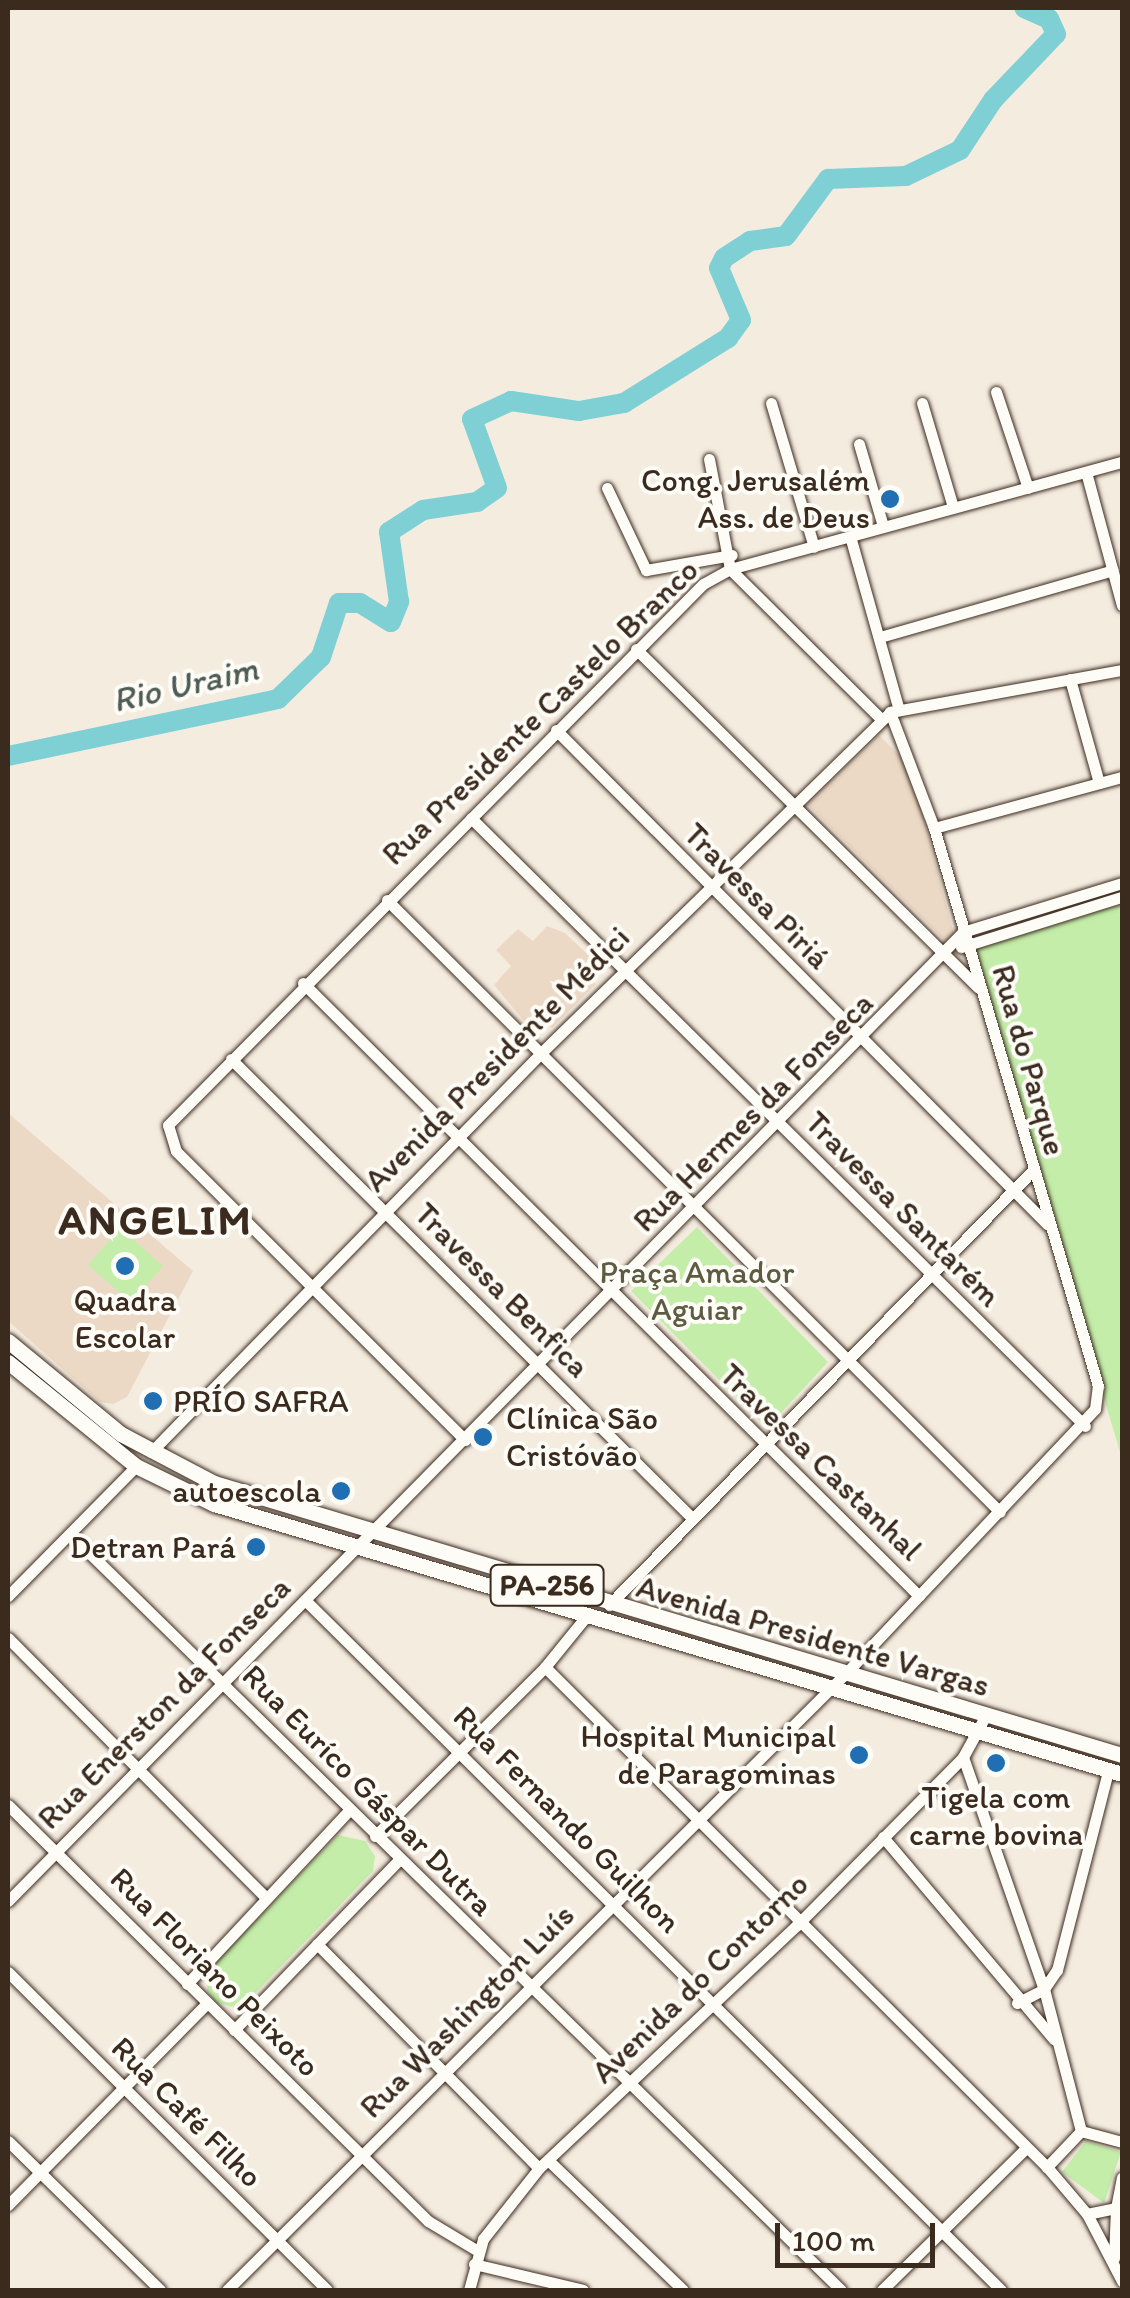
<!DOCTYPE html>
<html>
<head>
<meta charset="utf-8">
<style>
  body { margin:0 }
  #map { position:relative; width:1130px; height:2298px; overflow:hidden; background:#f5ece0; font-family:Itim,sans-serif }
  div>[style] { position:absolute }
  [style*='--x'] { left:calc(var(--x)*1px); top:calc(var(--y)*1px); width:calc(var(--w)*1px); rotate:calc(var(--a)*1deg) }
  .built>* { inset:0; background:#ebd9c5 }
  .green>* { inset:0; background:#c4eda9 }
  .river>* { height:20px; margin:-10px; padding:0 10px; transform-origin:10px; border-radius:10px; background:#7fd0d5 }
  .roads { filter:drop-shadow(0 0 2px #3b2a1e) drop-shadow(0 0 2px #3b2a1e) }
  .minor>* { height:11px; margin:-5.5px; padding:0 5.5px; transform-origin:5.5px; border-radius:5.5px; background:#fdfcf7 }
  .major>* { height:15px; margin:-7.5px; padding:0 7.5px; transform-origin:7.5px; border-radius:7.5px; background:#fdfcf7 }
  .dots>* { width:28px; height:28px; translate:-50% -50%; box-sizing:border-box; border:5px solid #fdfcf7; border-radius:50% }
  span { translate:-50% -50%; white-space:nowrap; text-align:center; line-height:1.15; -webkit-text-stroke:8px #fdfcf7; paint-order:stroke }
  .shield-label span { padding:2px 8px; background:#fdfcf7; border:2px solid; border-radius:8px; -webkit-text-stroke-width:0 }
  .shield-label { font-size:30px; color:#3b2a1e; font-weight:700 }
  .poi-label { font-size:32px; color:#3b2a1e }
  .right { translate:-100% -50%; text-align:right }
  .left { translate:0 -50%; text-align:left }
  .street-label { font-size:32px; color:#3b2a1e }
  .park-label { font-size:32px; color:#5d5b41 }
  .water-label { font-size:35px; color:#4f5c55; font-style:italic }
  .district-label { font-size:42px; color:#3b2a1e; font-weight:700; letter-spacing:2.5px }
  .frame { position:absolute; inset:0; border:10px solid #3b2a1e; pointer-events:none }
  .scale { position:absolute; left:775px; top:2223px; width:160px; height:45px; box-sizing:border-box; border:5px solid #3b2a1e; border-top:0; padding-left:12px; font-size:30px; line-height:35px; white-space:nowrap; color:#3b2a1e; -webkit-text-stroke:8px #fdfcf7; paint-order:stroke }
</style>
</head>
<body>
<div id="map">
  <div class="built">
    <i style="clip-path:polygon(879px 735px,910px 766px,954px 934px,945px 941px,807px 804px)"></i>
    <i style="clip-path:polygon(547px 926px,565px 933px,601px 967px,590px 978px,596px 984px,552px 1028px,545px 1023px,534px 1033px,494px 985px,511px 966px,496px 950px,518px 929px,533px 941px)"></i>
    <i style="clip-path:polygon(8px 1113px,193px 1271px,127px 1397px,113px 1404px,100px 1402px,8px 1321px)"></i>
  </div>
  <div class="green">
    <i style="clip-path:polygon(1122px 903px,1122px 1459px,972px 949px)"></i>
    <i style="clip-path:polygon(697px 1227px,828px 1362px,767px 1428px,631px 1291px)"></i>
    <i style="clip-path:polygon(120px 1228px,163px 1266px,131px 1303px,88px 1265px)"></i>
    <i style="clip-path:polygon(338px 1835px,365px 1841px,375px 1856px,373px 1871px,240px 2009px,215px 2002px,207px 1990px,209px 1969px)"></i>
    <i style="clip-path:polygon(1086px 2141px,1121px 2152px,1104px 2203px,1062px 2172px)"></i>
  </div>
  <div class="river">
    <i style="--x:8;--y:756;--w:276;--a:-11.9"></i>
    <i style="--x:278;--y:699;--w:60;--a:-44.3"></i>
    <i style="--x:321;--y:657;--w:57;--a:-71.6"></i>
    <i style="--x:339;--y:603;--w:21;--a:0"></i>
    <i style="--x:360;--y:603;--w:36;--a:32"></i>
    <i style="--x:391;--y:622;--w:22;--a:-68"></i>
    <i style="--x:399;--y:602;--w:71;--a:-98.1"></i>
    <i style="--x:389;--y:532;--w:40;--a:-32.9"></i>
    <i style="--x:423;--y:510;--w:55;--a:-8.4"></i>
    <i style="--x:477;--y:502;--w:24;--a:-35"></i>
    <i style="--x:497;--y:488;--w:73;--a:-109.9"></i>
    <i style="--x:472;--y:419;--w:43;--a:-24.8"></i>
    <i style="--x:511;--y:401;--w:69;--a:8.4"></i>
    <i style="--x:579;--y:411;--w:46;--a:-10.1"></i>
    <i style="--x:624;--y:403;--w:123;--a:-32"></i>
    <i style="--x:728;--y:338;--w:22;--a:-54"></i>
    <i style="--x:741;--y:320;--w:56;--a:-112.9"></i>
    <i style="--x:719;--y:268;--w:11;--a:-63"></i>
    <i style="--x:724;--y:258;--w:31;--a:-33"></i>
    <i style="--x:750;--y:241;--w:36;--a:-8"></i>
    <i style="--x:786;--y:236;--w:71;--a:-53.6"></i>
    <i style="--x:828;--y:179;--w:78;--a:-2.2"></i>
    <i style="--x:906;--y:176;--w:60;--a:-25.7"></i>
    <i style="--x:960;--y:150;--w:60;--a:-56.6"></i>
    <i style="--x:993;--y:100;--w:91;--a:-46.3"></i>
    <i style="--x:1056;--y:34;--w:17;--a:-115"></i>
    <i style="--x:1049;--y:19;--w:27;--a:-156"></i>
  </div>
  <div class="roads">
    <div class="minor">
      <i style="--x:996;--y:392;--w:101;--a:71.6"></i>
      <i style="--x:771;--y:403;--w:150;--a:73.4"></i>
      <i style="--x:922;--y:403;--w:109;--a:73.4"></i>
      <i style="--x:859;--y:444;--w:85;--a:73.7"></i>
      <i style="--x:709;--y:459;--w:112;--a:79.2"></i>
      <i style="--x:730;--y:569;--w:213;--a:44.8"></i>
      <i style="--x:1086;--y:472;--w:138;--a:74.9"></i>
      <i style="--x:607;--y:488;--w:91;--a:64.6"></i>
      <i style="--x:646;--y:570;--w:87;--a:-9.9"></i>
      <i style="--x:850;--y:536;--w:181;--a:74.3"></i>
      <i style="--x:880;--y:637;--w:242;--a:-16"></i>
      <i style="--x:636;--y:649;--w:481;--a:44.7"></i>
      <i style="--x:1070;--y:679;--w:108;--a:74.4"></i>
      <i style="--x:556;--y:730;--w:697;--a:45.17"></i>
      <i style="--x:471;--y:818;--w:864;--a:44.72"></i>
      <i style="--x:934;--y:828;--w:195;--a:-15.2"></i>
      <i style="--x:387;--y:900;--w:866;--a:44.95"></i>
      <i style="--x:961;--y:947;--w:169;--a:-17.3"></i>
      <i style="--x:303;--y:983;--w:869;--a:44.86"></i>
      <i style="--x:231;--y:1059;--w:649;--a:44.88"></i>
      <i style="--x:465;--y:1440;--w:409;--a:-135"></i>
      <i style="--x:176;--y:1151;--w:27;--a:-107"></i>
      <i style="--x:168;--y:1125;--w:761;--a:-45.32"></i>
      <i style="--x:703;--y:584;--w:31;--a:-29"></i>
      <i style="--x:730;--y:569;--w:406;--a:-15.3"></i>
      <i style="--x:151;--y:1452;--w:559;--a:-45.65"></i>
      <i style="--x:542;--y:1052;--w:487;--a:-44.3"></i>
      <i style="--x:890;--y:712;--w:236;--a:-10.3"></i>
      <i style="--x:70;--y:1534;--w:1080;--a:44.44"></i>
      <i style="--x:8;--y:1596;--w:182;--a:-45.4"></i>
      <i style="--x:305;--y:1600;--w:980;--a:44.75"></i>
      <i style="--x:609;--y:1605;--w:607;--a:-45.73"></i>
      <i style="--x:8;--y:1638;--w:366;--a:45.2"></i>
      <i style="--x:545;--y:1667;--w:709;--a:44.89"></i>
      <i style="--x:963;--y:1757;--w:246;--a:70.8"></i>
      <i style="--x:1044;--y:1989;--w:147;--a:75.4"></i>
      <i style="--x:8;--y:1805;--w:591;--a:44.73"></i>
      <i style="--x:428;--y:2221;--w:58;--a:31"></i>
      <i style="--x:375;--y:1836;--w:240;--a:-44.8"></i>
      <i style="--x:545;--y:1667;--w:68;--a:-50.9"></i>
      <i style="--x:883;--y:1837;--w:265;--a:49.8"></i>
      <i style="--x:8;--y:1901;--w:1361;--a:-45.42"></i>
      <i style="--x:963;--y:932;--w:166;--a:-17.1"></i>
      <i style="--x:317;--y:1944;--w:315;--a:45.3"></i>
      <i style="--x:8;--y:1972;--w:450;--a:44.9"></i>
      <i style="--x:187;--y:1984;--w:238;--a:-47"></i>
      <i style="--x:1017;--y:2003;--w:30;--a:-27"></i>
      <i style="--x:1044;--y:1989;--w:23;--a:-56"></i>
      <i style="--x:1057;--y:1970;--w:205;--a:-75.6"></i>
      <i style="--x:234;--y:2030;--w:237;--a:-45.9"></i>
      <i style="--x:8;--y:2141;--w:213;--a:44.4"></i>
      <i style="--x:1122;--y:2142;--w:42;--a:-165"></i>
      <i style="--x:1081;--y:2131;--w:50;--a:133.4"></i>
      <i style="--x:1047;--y:2167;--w:62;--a:49.6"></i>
      <i style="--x:1087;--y:2214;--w:76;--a:62.4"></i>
      <i style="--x:548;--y:2160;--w:187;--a:43.9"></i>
      <i style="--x:8;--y:2205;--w:284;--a:-45.4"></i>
      <i style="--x:1087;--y:2214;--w:30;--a:-12"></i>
      <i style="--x:1116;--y:2208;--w:31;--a:-79"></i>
      <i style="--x:1114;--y:2258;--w:50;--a:-87.7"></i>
      <i style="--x:474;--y:2264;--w:112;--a:13.4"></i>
      <i style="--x:227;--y:2290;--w:877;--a:-44.91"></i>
      <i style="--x:848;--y:1671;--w:360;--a:-46.7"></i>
      <i style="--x:1095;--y:1409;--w:23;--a:-83"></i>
      <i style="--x:1098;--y:1386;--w:582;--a:-106.38"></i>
      <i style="--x:934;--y:828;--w:124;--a:-110.8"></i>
      <i style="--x:469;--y:2290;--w:53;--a:-74.6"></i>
      <i style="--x:483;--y:2239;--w:90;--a:-51.7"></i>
      <i style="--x:539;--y:2168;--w:354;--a:-43.3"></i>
      <i style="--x:797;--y:1925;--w:236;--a:-45.3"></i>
      <i style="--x:963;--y:1757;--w:48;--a:-61.3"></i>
      <i style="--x:882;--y:2290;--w:199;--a:-44.6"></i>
    </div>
    <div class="major">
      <i style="--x:8;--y:1341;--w:146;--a:39.5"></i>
      <i style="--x:121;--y:1434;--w:105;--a:27.8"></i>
      <i style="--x:214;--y:1483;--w:948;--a:16.68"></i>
      <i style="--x:8;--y:1362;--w:165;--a:39.1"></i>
      <i style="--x:136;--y:1466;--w:87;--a:26"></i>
      <i style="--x:214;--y:1504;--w:947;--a:16.56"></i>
    </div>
  </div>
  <div class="dots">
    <i style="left:890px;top:499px;background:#1f6fb2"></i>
    <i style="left:125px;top:1266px;background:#1f6fb2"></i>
    <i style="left:153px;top:1401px;background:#1f6fb2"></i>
    <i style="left:483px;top:1437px;background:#1f6fb2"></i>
    <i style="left:341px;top:1491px;background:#1f6fb2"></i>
    <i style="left:256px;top:1547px;background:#1f6fb2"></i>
    <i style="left:859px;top:1755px;background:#1f6fb2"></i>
    <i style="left:996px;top:1763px;background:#1f6fb2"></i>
  </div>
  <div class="shield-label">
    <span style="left:547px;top:1585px">PA-256</span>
  </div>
  <div class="poi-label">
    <span class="right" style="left:870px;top:499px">Cong. Jerusalém<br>Ass. de Deus</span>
    <span style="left:125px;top:1319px">Quadra<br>Escolar</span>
    <span class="left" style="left:173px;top:1401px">PRÍO SAFRA</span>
    <span class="left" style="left:506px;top:1437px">Clínica São<br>Cristóvão</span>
    <span class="right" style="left:321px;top:1491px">autoescola</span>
    <span class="right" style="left:236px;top:1547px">Detran Pará</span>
    <span class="right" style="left:836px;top:1755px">Hospital Municipal<br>de Paragominas</span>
    <span style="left:996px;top:1816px">Tigela com<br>carne bovina</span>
  </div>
  <div class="street-label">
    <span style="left:540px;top:712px;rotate:-44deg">Rua Presidente Castelo Branco</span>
    <span style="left:757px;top:896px;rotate:45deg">Travessa Piriá</span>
    <span style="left:497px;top:1059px;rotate:-45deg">Avenida Presidente Médici</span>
    <span style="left:1029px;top:1060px;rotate:74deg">Rua do Parque</span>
    <span style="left:753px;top:1112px;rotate:-45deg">Rua Hermes da Fonseca</span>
    <span style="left:903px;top:1209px;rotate:45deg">Travessa Santarém</span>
    <span style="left:502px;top:1290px;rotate:45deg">Travessa Benfica</span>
    <span style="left:821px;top:1462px;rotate:44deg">Travessa Castanhal</span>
    <span style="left:813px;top:1636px;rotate:16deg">Avenida Presidente Vargas</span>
    <span style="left:164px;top:1703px;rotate:-45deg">Rua Enerston da Fonseca</span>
    <span style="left:368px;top:1790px;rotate:45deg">Rua Euríco Gáspar Dutra</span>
    <span style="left:567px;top:1819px;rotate:45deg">Rua Fernando Guilhon</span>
    <span style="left:215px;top:1972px;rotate:45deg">Rua Floriano Peixoto</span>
    <span style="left:700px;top:1978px;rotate:-44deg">Avenida do Contorno</span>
    <span style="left:467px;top:2011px;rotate:-45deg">Rua Washington Luís</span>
    <span style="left:187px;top:2112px;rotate:45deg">Rua Café Filho</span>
  </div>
  <div class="park-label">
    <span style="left:697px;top:1291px">Praça Amador<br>Aguiar</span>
  </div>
  <div class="water-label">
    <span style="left:185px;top:684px;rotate:-13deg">Rio Uraim</span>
  </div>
  <div class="district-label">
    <span style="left:156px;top:1220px">ANGELIM</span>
  </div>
  <div class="frame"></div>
  <div class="scale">100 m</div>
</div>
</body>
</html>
